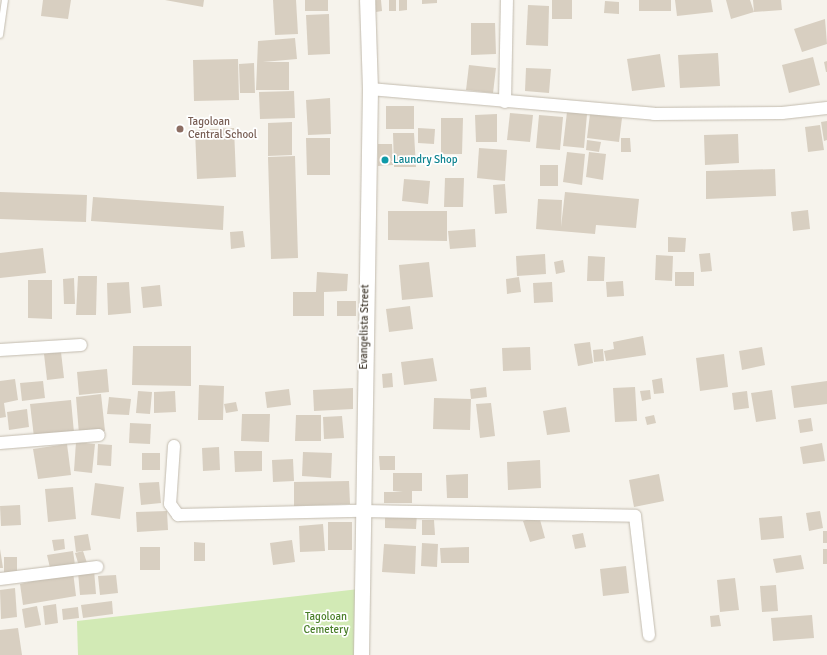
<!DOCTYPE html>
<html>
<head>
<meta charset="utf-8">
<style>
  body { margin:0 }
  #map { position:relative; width:827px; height:655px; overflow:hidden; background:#f6f3ec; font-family:Signika,sans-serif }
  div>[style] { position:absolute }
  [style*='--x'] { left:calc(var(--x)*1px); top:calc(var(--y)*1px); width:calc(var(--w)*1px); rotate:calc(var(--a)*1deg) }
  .green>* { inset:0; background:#d2eab5 }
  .building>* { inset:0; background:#d8cfc1 }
  .roads { filter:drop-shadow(0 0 1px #c2bbae) drop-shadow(0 0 1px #c2bbae) }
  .service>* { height:6px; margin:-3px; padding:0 3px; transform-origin:3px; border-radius:3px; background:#fff }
  .minor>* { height:12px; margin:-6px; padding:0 6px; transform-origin:6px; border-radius:6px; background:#fff }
  .tertiary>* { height:15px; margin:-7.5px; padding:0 7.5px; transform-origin:7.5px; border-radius:7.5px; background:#fff }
  .dots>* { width:11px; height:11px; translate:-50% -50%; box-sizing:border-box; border:2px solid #fff; border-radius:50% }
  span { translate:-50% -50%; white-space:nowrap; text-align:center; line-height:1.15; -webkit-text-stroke:3.5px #fff; paint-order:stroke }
  .education-label { font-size:11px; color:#785e54 }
  .left { translate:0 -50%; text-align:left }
  .culture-label { font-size:11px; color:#0d838f }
  .street-label { font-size:11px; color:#4b4439 }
  .park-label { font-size:11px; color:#4a7f2a }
</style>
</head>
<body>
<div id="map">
  <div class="green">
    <i style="clip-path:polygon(359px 589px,359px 655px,78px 655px,77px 621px)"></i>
  </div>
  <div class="building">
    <i style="clip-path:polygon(43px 0,71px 0,68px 19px,41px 16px)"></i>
    <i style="clip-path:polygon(165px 0,204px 0,203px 7px)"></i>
    <i style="clip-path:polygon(273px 0,296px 0,298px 34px,275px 35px)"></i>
    <i style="clip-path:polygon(305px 0,328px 0,328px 11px,305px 11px)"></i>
    <i style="clip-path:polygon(376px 0,381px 0,382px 11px,376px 12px)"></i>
    <i style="clip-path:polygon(389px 0,396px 0,396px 11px,389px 11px)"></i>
    <i style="clip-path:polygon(399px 0,407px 0,407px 10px,399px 11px)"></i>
    <i style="clip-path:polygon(422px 0,437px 0,437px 3px,422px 4px)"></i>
    <i style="clip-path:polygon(552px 0,572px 0,572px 19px,552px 19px)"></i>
    <i style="clip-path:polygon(639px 0,671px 0,671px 11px,639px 11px)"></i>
    <i style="clip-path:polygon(675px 0,711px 0,713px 12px,677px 16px)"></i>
    <i style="clip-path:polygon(726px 0,750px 0,754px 12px,731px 19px)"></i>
    <i style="clip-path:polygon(753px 0,781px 0,782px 10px,754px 12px)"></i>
    <i style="clip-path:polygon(605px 1px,619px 2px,619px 14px,604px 13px)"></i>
    <i style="clip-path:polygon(528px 5px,549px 6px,548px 46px,526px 45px)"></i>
    <i style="clip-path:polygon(329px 14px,330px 54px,308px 55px,306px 15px)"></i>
    <i style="clip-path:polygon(825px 19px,827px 44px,802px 52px,794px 29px)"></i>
    <i style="clip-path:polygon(471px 23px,495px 23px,496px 54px,471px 55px)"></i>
    <i style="clip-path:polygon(295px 38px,297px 59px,263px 62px,289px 62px,289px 90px,256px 90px,258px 41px)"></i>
    <i style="clip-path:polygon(718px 53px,720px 86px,680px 88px,678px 55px)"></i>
    <i style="clip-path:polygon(660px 54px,665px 87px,632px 91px,627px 59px)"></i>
    <i style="clip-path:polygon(813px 57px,820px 85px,789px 93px,782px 65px)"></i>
    <i style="clip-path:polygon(238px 59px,239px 100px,194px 101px,193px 60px)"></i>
    <i style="clip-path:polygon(827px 61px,827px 72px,826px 72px,824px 62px)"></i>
    <i style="clip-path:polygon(254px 63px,255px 93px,240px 93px,239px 64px)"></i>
    <i style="clip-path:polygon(469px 65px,496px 68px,493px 93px,466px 90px)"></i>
    <i style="clip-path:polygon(526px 68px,551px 69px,549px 93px,525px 91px)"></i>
    <i style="clip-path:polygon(294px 91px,295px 118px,260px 119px,259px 92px)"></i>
    <i style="clip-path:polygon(330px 98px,331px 134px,308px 135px,306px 100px)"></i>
    <i style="clip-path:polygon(386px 106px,414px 106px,414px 129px,386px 129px)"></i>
    <i style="clip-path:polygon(567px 112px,587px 114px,584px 148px,563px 146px)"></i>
    <i style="clip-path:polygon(510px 113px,533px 115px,530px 142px,507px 140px)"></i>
    <i style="clip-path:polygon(497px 114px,497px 142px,476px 142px,475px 115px)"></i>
    <i style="clip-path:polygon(590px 114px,622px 118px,619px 142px,587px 138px)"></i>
    <i style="clip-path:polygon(539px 115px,563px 117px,560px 150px,536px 148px)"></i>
    <i style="clip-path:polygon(441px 118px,463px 118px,462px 154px,441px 154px)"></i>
    <i style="clip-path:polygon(827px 121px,827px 140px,824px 141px,821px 122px)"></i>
    <i style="clip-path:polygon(292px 122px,292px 155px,268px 156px,268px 123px)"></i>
    <i style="clip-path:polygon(820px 125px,824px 150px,808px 152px,805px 127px)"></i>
    <i style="clip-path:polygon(234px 128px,236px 177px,197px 179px,195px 130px)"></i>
    <i style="clip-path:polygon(418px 128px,435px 129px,434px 144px,418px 143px)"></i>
    <i style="clip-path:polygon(393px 133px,414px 133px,416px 167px,394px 167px)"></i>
    <i style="clip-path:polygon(738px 134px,739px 163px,705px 165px,704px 135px)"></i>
    <i style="clip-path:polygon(306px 138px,330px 138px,330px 175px,307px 175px)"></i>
    <i style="clip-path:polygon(621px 138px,630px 138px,631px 152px,621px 152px)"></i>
    <i style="clip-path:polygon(587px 140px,601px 142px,599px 152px,586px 150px)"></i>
    <i style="clip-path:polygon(378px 144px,392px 144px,393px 165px,378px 166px)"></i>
    <i style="clip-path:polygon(479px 148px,507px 150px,505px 181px,477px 178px)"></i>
    <i style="clip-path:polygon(567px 152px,585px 154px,582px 185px,563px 182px)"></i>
    <i style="clip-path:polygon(589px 152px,606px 154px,603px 180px,586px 177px)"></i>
    <i style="clip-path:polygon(295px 156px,298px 258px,271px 259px,268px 157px)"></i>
    <i style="clip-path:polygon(540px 165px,558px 165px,558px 186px,540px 186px)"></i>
    <i style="clip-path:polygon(775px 169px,776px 196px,706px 199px,706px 171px)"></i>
    <i style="clip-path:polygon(445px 178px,464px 178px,463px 207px,444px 207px)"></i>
    <i style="clip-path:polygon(404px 179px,430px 181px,428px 204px,402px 201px)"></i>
    <i style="clip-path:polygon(505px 184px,507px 213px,495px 214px,493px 185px)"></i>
    <i style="clip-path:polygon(0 192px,87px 195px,86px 222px,0 219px)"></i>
    <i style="clip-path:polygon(565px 192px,639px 199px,636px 228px,596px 225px,595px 234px,536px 229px,538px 199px,562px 200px,561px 227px)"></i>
    <i style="clip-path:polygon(93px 197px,224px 206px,223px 230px,91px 221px)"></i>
    <i style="clip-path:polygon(808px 210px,810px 229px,793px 231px,791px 212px)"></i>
    <i style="clip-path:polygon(388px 211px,447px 211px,447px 241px,388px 240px)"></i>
    <i style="clip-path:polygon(475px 229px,476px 247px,450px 249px,448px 231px)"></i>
    <i style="clip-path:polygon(243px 231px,245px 247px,231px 249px,230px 232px)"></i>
    <i style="clip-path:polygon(668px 237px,686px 238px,685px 252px,668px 252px)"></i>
    <i style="clip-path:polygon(43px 248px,46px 273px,0 278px,0 253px)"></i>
    <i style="clip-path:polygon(710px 253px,712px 271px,701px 272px,699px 254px)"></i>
    <i style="clip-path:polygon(545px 254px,546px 274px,517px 276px,516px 256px)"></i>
    <i style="clip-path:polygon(656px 255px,673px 256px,672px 281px,655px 280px)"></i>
    <i style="clip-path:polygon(588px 256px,605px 257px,604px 281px,587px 281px)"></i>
    <i style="clip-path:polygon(563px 260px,565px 272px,556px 274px,554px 262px)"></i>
    <i style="clip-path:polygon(429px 262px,433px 297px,402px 300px,399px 265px)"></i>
    <i style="clip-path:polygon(317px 272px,348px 274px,347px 291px,324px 292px,324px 316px,293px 316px,293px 292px,316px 292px)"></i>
    <i style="clip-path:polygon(675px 272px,694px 272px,694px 286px,675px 286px)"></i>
    <i style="clip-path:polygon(78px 276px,97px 276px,96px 315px,76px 315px)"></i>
    <i style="clip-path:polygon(519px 277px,521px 292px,507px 294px,506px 279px)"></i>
    <i style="clip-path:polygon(74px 278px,75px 304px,64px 304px,63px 279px)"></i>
    <i style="clip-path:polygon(28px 280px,52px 280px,52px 319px,28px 318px)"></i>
    <i style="clip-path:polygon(623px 281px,624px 296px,607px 297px,606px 282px)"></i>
    <i style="clip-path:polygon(129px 282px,131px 313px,108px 315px,107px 283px)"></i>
    <i style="clip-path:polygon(552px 282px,553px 302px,534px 303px,533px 283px)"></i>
    <i style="clip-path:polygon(160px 285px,162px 306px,143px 308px,141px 287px)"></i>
    <i style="clip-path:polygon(337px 301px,356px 301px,356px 316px,337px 316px)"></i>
    <i style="clip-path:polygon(410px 306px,413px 329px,389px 332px,386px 309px)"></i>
    <i style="clip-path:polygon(643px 336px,646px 355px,606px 361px,604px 351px,614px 349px,613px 342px)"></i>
    <i style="clip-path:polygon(590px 342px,593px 363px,578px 366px,574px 344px)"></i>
    <i style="clip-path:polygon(133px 346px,191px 346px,191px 386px,132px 385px)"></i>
    <i style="clip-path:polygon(530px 347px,531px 370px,503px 371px,502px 348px)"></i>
    <i style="clip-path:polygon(762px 347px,765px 365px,742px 370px,739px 351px)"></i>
    <i style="clip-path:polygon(603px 349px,604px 361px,594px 362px,593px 350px)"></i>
    <i style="clip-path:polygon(61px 352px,64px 378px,47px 380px,44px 354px)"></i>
    <i style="clip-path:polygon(724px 354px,728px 387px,700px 391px,696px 358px)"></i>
    <i style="clip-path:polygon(433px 358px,437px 381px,404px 385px,401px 362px)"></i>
    <i style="clip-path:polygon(107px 369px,109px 392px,79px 395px,77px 372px)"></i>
    <i style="clip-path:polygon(392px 373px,393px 387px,383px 388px,382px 374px)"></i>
    <i style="clip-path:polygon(662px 378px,664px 393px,654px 394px,652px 380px)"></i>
    <i style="clip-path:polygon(15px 379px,18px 400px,4px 403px,6px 417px,0 418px,0 381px)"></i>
    <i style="clip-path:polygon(43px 381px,45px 398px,22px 401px,20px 383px)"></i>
    <i style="clip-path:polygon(827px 381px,827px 404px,794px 408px,791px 386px)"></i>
    <i style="clip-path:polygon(199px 385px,224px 386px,223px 420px,198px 420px)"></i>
    <i style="clip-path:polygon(486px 387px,487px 397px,471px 399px,470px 430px,433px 429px,434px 398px,471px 399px,470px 389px)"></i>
    <i style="clip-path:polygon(635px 387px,637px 421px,615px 422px,613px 388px)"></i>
    <i style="clip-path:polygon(353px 388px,353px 409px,314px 411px,313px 390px)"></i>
    <i style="clip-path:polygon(289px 389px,291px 405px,267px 408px,265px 392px)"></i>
    <i style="clip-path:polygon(650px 390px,651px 399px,642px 401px,640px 391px)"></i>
    <i style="clip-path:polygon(772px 390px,776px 419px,756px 422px,751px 393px)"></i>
    <i style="clip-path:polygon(138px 391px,152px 392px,150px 414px,136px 413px)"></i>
    <i style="clip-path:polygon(175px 391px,176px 412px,154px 413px,154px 392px)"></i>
    <i style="clip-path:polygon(747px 391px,749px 408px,734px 410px,732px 393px)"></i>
    <i style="clip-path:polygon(101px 394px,105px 431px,79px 434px,76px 397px)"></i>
    <i style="clip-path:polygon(109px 397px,131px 399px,129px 415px,107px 414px)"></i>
    <i style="clip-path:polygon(71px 400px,74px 433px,34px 437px,30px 404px)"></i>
    <i style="clip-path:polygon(236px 402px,238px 411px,226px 413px,224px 404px)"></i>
    <i style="clip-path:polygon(491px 403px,495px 436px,480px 438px,476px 404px)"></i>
    <i style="clip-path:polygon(566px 407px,570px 432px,547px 435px,543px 411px)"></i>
    <i style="clip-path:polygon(27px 409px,29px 427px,9px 430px,7px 412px)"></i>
    <i style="clip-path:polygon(242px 414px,270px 414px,269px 442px,241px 441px)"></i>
    <i style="clip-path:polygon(296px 415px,321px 415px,321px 441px,295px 441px)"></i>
    <i style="clip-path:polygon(654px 415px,656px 423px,647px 425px,645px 417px)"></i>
    <i style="clip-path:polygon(342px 416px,344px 438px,324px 439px,323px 417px)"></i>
    <i style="clip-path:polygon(811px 418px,813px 431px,800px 433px,798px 420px)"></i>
    <i style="clip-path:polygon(130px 423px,151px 424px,150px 444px,129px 443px)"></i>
    <i style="clip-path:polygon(76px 442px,95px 444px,92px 473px,74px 471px)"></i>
    <i style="clip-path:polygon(822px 443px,825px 461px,803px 464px,800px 447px)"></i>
    <i style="clip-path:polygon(67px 444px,71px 475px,38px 479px,33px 449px)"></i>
    <i style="clip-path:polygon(98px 444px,112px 445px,111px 466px,97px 465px)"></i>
    <i style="clip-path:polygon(219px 447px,220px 470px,203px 471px,202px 448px)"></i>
    <i style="clip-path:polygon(234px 451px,262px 451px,262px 471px,235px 472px)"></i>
    <i style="clip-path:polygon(303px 452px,332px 453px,331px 478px,302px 476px)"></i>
    <i style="clip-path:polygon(142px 453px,160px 453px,160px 470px,142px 470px)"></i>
    <i style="clip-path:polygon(379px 456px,395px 456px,395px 470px,380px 470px)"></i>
    <i style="clip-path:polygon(293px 459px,294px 481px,273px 482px,272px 460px)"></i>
    <i style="clip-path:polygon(540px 460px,541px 488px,508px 490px,507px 462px)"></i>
    <i style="clip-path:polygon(393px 473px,422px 473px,422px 491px,412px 491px,412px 503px,384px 503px,384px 492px,403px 492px,393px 491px)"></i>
    <i style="clip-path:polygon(468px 474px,468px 498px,447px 498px,446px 475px)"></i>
    <i style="clip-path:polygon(659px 474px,664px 501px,634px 507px,629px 480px)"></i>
    <i style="clip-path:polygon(349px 481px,350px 504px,294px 506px,294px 482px)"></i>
    <i style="clip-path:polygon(159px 482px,161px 503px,141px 505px,139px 483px)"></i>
    <i style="clip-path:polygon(95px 483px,124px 487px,120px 519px,91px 515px)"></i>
    <i style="clip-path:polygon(73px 487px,76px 519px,48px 522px,45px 489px)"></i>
    <i style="clip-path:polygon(20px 505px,21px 525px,1px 526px,0 506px)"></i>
    <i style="clip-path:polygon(167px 511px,168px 530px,137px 532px,136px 512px)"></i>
    <i style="clip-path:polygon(820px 511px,823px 528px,809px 531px,806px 513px)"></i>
    <i style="clip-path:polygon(385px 512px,417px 513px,416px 529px,385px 528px)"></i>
    <i style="clip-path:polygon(539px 516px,545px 538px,530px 542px,523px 521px)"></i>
    <i style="clip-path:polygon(782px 516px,784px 538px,761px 540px,759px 518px)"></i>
    <i style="clip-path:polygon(422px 520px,434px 520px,435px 535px,422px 535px)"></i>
    <i style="clip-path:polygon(328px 522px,352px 522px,352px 550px,328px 550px)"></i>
    <i style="clip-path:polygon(323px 524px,325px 551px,300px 552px,299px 526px)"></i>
    <i style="clip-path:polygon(823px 531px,827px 531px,827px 543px,823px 543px)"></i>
    <i style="clip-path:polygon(583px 533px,586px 547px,575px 549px,572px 535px)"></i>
    <i style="clip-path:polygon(88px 534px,91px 550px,76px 552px,74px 536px)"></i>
    <i style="clip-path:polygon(64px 539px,65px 549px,54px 551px,52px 540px)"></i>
    <i style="clip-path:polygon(292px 540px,295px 562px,273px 565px,270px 543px)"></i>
    <i style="clip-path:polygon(194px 542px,205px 543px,205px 561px,194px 561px)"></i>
    <i style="clip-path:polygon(422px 543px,438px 544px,437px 567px,421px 566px)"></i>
    <i style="clip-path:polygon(384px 544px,416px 546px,415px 574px,382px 572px)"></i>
    <i style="clip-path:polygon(140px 547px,160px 547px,160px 570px,140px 570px)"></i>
    <i style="clip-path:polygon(469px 547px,469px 563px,441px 563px,440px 548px)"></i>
    <i style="clip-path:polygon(0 549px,3px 568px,0 568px)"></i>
    <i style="clip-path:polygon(823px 549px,827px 549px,827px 564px,823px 564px)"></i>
    <i style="clip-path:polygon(73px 551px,75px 565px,50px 568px,47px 555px)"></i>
    <i style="clip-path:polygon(83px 551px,87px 563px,79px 566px,75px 553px)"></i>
    <i style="clip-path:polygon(801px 555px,804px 569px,776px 573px,773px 559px)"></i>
    <i style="clip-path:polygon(4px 557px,17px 557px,17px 573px,4px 573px)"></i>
    <i style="clip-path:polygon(626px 566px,629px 593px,603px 596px,600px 569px)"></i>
    <i style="clip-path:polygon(94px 570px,96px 594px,80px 595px,78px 572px)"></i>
    <i style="clip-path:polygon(73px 572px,76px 596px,23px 605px,20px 584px)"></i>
    <i style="clip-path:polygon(116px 575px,118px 593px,100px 595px,98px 576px)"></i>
    <i style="clip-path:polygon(735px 578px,739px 610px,720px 612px,717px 580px)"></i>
    <i style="clip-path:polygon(776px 585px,778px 611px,762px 612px,760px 586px)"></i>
    <i style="clip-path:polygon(15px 588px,17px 617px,1px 619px,0 590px)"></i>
    <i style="clip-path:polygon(112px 601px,113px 614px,83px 618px,81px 605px)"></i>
    <i style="clip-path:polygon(56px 604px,58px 623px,45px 625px,43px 606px)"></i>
    <i style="clip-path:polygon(37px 606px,41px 625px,25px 628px,22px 609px)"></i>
    <i style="clip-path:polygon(78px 607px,79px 618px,63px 620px,62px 609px)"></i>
    <i style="clip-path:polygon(719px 615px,721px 626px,711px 627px,710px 616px)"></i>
    <i style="clip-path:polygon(812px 615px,814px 638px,773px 641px,771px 618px)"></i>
    <i style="clip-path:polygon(18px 628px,22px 655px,0 655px,0 630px)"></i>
  </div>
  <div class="roads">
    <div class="service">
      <i style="--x:0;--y:35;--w:35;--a:-82"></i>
    </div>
    <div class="minor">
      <i style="--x:370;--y:89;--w:285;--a:5"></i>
      <i style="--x:654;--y:114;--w:128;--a:-0.4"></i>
      <i style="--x:782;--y:113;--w:45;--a:-6.3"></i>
      <i style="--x:505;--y:102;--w:102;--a:-88.9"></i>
      <i style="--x:0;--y:350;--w:81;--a:-3.5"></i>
      <i style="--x:0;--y:443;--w:99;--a:-4.6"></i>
      <i style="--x:174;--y:446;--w:58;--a:93.9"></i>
      <i style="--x:170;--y:504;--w:14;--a:54"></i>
      <i style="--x:178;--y:515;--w:183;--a:-1.3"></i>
      <i style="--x:361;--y:511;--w:274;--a:1"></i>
      <i style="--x:635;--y:516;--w:120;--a:83.3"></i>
      <i style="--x:0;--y:579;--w:98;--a:-7.1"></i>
    </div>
    <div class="tertiary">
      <i style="--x:361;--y:655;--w:566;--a:-89.09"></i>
      <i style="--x:370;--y:89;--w:89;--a:-91.9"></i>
    </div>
  </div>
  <div class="dots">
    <i style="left:180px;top:129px;background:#8d6e63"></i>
    <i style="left:385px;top:160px;background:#0f9aa8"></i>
  </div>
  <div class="education-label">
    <span class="left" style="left:188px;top:129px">Tagoloan<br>Central School</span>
  </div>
  <div class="culture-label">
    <span class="left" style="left:393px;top:160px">Laundry Shop</span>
  </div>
  <div class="street-label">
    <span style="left:365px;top:327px;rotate:-89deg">Evangelista Street</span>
  </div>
  <div class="park-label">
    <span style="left:326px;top:624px">Tagoloan<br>Cemetery</span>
  </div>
</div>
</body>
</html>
